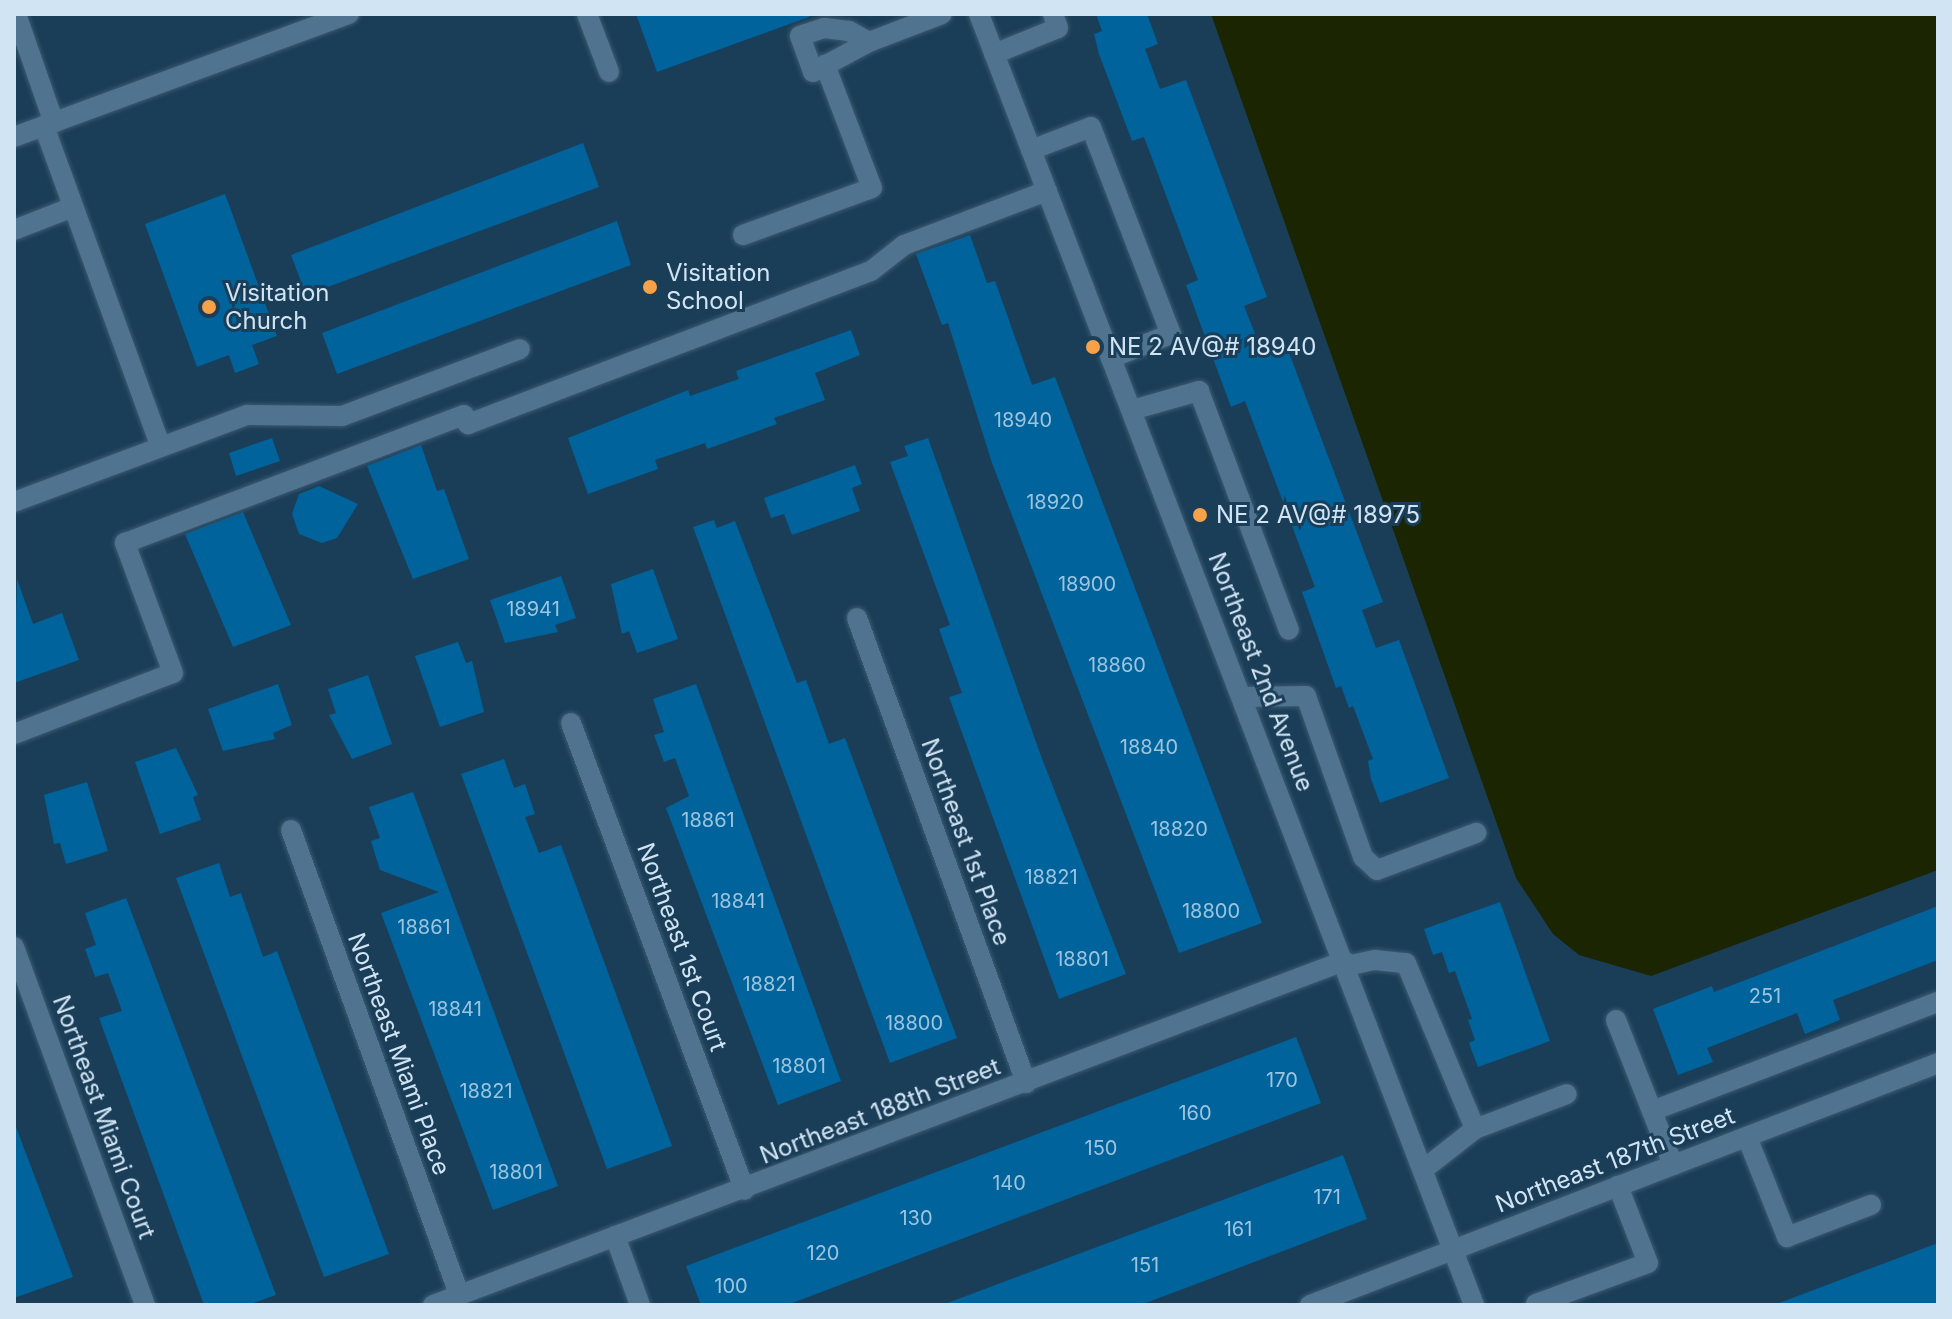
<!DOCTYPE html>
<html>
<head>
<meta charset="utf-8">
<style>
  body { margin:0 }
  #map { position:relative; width:1952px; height:1319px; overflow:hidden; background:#1b3e58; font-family:Inter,sans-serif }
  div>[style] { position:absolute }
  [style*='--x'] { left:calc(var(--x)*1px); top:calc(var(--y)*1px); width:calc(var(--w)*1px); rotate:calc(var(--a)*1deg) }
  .water>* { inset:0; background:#1b2501 }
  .building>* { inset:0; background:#01639b }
  .roads { filter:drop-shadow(0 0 2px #3b5a70) drop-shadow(0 0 2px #3b5a70) }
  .minor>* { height:20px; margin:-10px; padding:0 10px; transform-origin:10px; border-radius:10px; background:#507390 }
  .dots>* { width:22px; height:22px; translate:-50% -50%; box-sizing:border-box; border:4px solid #1b3e58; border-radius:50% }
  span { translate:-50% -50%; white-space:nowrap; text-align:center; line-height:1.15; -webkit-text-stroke:6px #1b3e58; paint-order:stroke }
  .number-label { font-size:20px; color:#9dc4de }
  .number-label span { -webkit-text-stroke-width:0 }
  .poi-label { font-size:24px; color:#d1e4f4 }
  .left { translate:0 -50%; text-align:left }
  .street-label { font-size:24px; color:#d1e4f4 }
  .frame { position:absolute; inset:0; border:16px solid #d1e4f4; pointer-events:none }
</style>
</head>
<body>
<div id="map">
  <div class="water">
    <i style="clip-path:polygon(1211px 14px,1938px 14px,1938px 870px,1651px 976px,1579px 955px,1553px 934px,1516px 878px)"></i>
  </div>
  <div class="building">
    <i style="clip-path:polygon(636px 14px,809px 14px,809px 17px,657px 72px)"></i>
    <i style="clip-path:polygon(1096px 14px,1147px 14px,1158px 44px,1145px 49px,1160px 89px,1186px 80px,1267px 297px,1244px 306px,1262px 351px,1285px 342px,1383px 602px,1362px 610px,1376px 648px,1399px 640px,1449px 778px,1380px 803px,1371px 779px,1368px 761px,1373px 759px,1353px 706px,1349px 708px,1341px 686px,1336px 688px,1302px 592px,1315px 587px,1245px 401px,1231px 407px,1186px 285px,1198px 280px,1144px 137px,1132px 141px,1099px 54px,1094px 34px,1102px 31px)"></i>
    <i style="clip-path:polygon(583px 143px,599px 187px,306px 295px,291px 255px)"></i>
    <i style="clip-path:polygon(225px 194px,277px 336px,252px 345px,259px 364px,235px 373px,229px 355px,197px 367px,145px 224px)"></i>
    <i style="clip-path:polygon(617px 221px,631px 265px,337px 374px,322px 333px)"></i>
    <i style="clip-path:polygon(970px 235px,987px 283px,995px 281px,1032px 385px,1055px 377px,1262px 923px,1179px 953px,992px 463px,948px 323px,942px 325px,916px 254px)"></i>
    <i style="clip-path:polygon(851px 330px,860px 355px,815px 373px,825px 400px,774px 418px,777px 424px,707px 449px,705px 443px,655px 460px,658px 469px,588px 494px,568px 438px,688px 390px,690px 396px,739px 379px,736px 371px)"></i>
    <i style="clip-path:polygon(272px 438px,280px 461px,236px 476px,229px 453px)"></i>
    <i style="clip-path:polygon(928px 438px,1041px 756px,1126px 974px,1059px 999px,949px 697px,962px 693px,939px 629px,950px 625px,890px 462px,908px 456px,904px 446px)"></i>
    <i style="clip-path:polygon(421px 445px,437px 491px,444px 489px,469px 559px,413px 579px,367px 466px)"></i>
    <i style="clip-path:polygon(855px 465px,862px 484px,852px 488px,860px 511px,792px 535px,784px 514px,771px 518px,764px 498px)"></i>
    <i style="clip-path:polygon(319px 486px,358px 504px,337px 538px,322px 543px,299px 534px,292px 514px,299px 494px)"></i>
    <i style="clip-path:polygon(243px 512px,291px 625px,233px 647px,185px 534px)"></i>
    <i style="clip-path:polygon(714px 520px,717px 528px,735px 521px,797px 683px,806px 680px,829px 744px,845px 738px,957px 1038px,890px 1063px,693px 527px)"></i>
    <i style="clip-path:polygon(653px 569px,678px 639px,637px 653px,629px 631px,622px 634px,611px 584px)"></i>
    <i style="clip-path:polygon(561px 576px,576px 618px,555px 625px,558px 632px,505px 643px,490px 600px)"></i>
    <i style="clip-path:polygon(17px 579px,33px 624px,62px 613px,79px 660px,14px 683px)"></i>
    <i style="clip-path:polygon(458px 642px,466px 663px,472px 661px,484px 712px,440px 727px,415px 656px)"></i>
    <i style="clip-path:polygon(368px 675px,392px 744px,352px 759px,329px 715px,336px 713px,328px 689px)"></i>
    <i style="clip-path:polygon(278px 684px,292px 725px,273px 733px,275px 739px,223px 751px,208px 709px)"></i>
    <i style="clip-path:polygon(696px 684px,841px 1081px,778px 1105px,666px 808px,689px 796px,675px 758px,664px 762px,654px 735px,664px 732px,653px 699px)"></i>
    <i style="clip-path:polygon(176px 748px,198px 795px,193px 797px,201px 820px,160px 834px,135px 762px)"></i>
    <i style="clip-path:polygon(504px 759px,514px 788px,525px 784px,535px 814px,525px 817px,539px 853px,561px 845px,672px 1146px,607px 1169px,461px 774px)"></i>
    <i style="clip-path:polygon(87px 782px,108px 851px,66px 864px,60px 843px,54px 844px,44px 795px)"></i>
    <i style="clip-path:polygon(413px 792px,558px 1186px,493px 1210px,381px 913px,439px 892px,380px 870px,371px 841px,380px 838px,369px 807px)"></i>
    <i style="clip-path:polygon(219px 863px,230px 897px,241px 893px,263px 957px,277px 951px,389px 1254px,324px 1277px,176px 878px)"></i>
    <i style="clip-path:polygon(126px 898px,276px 1295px,248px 1305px,204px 1305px,99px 1018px,122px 1011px,108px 973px,95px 977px,85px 949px,96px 945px,85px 913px)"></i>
    <i style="clip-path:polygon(1500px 902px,1550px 1041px,1478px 1067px,1469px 1043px,1475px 1040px,1468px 1020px,1472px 1019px,1455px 971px,1449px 973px,1442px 952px,1433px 955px,1424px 929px)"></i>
    <i style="clip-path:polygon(1938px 906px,1938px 960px,1833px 1000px,1840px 1020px,1805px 1034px,1797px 1013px,1707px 1048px,1713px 1062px,1678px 1075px,1653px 1009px,1712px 986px,1714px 992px)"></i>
    <i style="clip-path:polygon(1296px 1037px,1321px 1103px,787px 1305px,701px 1305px,686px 1266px)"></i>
    <i style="clip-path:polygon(14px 1122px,73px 1277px,14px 1298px)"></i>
    <i style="clip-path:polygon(1343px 1155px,1367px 1219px,1191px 1286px,1140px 1305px,942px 1305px)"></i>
    <i style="clip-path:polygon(1938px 1243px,1938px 1305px,1779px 1305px,1779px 1303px)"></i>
  </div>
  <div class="roads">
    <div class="minor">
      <i style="--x:16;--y:14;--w:115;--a:70.8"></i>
      <i style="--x:587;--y:14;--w:62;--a:69.2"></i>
      <i style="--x:979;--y:14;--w:1383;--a:69.02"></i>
      <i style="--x:869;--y:42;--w:23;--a:-151"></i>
      <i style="--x:849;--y:31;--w:25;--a:-173"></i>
      <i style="--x:824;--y:28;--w:25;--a:162"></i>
      <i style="--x:800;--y:36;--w:38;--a:70"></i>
      <i style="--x:813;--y:72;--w:64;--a:-28.2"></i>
      <i style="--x:869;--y:42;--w:78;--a:-21"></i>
      <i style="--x:994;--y:54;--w:69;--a:-22.1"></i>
      <i style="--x:1058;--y:28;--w:15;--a:-110"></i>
      <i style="--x:44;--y:126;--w:339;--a:70"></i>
      <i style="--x:14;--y:137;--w:357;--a:-20.2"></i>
      <i style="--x:1031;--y:150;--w:64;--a:-21"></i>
      <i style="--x:1091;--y:127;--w:222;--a:68.9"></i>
      <i style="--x:1171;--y:334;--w:65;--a:158.2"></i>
      <i style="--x:14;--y:230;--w:63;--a:-21.3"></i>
      <i style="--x:743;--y:235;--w:137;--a:-20"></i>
      <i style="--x:872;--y:188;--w:132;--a:-110.9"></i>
      <i style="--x:1132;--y:410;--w:70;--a:-15.8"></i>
      <i style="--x:1199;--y:391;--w:255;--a:69.4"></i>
      <i style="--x:14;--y:502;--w:249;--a:-20.5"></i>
      <i style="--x:247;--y:415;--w:95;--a:0.6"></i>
      <i style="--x:342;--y:416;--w:190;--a:-20.6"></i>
      <i style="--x:857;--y:618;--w:495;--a:70"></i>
      <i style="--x:1242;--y:697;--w:64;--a:-0.9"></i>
      <i style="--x:1306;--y:696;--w:171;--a:70.5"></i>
      <i style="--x:1363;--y:857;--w:19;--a:43"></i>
      <i style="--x:1377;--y:870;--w:106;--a:-20.5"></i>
      <i style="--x:571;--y:723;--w:498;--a:69.6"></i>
      <i style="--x:14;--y:734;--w:170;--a:-21"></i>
      <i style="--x:173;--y:673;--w:139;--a:-110.3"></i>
      <i style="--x:125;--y:543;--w:362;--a:-20.7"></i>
      <i style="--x:464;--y:415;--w:10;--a:66"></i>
      <i style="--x:468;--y:424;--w:431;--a:-20.8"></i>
      <i style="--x:871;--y:271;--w:42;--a:-38.2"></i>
      <i style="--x:904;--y:245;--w:153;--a:-20.7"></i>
      <i style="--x:291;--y:830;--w:494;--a:70.1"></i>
      <i style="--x:14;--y:947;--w:381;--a:69.9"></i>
      <i style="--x:1346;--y:966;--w:30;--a:-12"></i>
      <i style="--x:1375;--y:960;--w:31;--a:6"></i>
      <i style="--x:1406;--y:963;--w:180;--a:67.4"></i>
      <i style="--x:1475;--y:1129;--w:98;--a:-20.8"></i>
      <i style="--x:1616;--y:1020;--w:156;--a:68.5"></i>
      <i style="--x:1652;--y:1111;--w:306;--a:-20.9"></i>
      <i style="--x:1747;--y:1137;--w:108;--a:68.2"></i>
      <i style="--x:1787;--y:1237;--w:90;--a:-20.9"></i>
      <i style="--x:1424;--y:1169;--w:65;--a:-38.1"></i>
      <i style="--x:615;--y:1236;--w:73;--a:70.1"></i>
      <i style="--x:1536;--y:1304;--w:119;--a:-20.1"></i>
      <i style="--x:1648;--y:1263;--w:83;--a:-111.3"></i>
      <i style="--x:433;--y:1305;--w:974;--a:-20.69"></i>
      <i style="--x:1310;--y:1305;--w:673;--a:-21.07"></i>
    </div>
  </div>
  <div class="dots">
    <i style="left:650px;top:287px;background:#f7a148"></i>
    <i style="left:209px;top:307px;background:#f7a148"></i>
    <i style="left:1093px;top:347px;background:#f7a148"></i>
    <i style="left:1200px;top:515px;background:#f7a148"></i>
  </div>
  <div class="number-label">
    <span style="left:1023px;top:420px">18940</span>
    <span style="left:1055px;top:502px">18920</span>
    <span style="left:1087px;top:584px">18900</span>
    <span style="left:533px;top:609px">18941</span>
    <span style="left:1117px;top:665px">18860</span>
    <span style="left:1149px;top:747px">18840</span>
    <span style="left:708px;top:820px">18861</span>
    <span style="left:1179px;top:829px">18820</span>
    <span style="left:1051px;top:877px">18821</span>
    <span style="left:738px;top:901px">18841</span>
    <span style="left:1211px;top:911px">18800</span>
    <span style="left:424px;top:927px">18861</span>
    <span style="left:1082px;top:959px">18801</span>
    <span style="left:769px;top:984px">18821</span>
    <span style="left:1765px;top:996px">251</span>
    <span style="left:455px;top:1009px">18841</span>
    <span style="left:914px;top:1023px">18800</span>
    <span style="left:799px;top:1066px">18801</span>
    <span style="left:1282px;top:1080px">170</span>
    <span style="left:486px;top:1091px">18821</span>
    <span style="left:1195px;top:1113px">160</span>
    <span style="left:1101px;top:1148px">150</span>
    <span style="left:516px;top:1172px">18801</span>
    <span style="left:1009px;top:1183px">140</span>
    <span style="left:1327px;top:1197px">171</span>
    <span style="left:916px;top:1218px">130</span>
    <span style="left:1238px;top:1229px">161</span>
    <span style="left:823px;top:1253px">120</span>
    <span style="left:1145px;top:1265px">151</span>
    <span style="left:731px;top:1286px">100</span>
  </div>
  <div class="poi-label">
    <span class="left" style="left:666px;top:287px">Visitation<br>School</span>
    <span class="left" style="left:225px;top:307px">Visitation<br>Church</span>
    <span class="left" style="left:1109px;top:347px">NE 2 AV@# 18940</span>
    <span class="left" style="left:1216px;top:515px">NE 2 AV@# 18975</span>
  </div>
  <div class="street-label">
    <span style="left:1261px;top:672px;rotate:69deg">Northeast 2nd Avenue</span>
    <span style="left:966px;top:842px;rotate:70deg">Northeast 1st Place</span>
    <span style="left:682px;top:947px;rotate:70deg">Northeast 1st Court</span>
    <span style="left:399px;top:1054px;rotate:70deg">Northeast Miami Place</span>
    <span style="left:880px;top:1111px;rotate:-21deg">Northeast 188th Street</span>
    <span style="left:104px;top:1117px;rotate:70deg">Northeast Miami Court</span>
    <span style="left:1615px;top:1160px;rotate:-21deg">Northeast 187th Street</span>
  </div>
  <div class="frame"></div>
</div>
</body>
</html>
